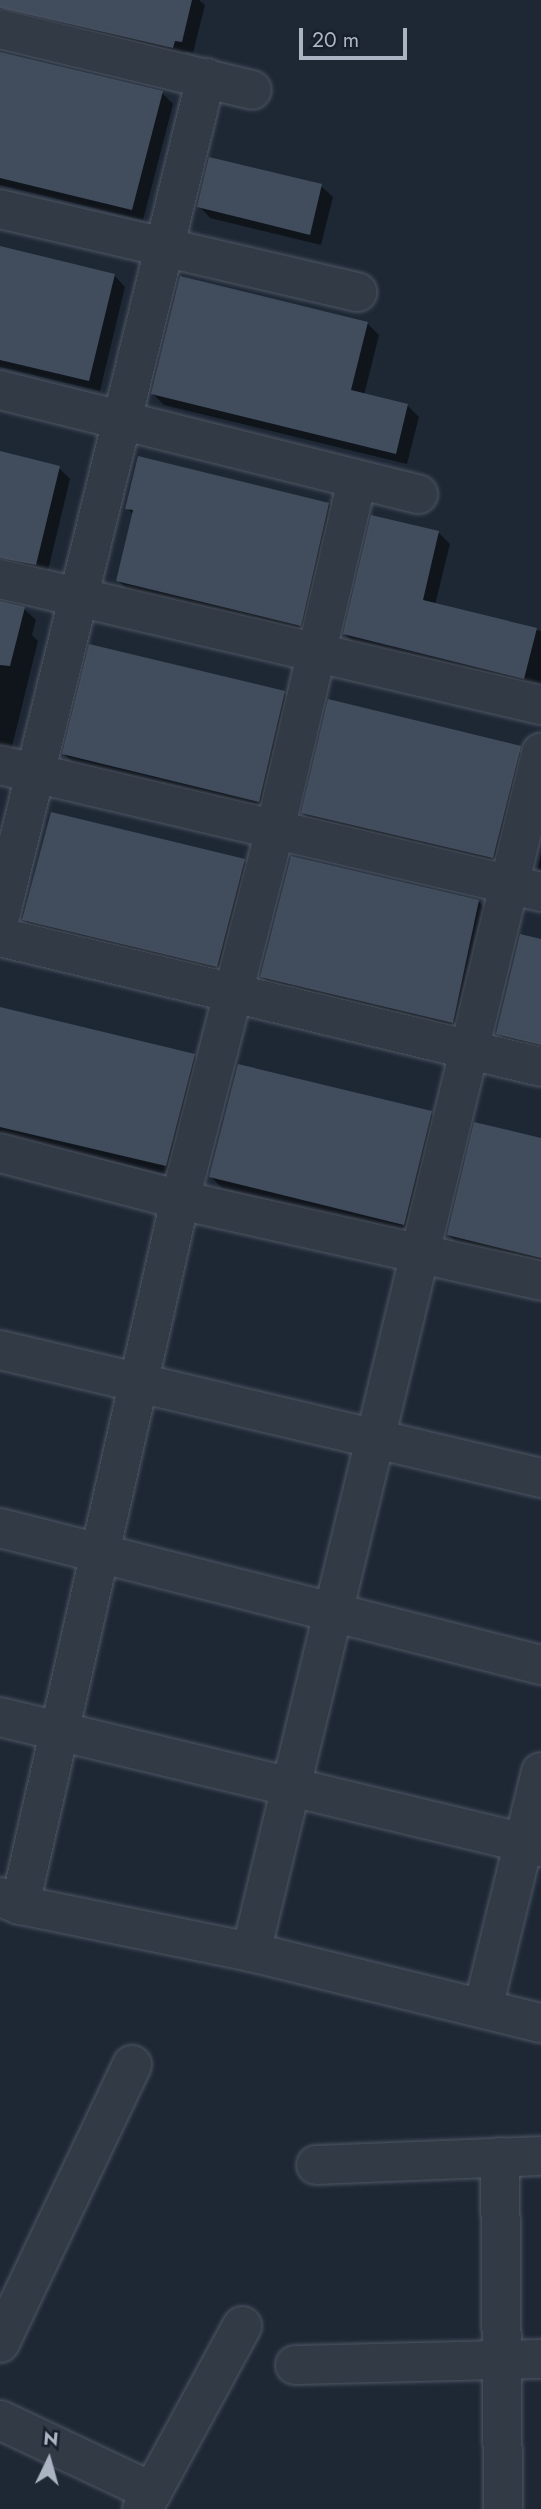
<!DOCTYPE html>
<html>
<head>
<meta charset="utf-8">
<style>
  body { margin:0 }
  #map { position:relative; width:541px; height:2509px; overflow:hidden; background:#1e2835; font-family:Jost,sans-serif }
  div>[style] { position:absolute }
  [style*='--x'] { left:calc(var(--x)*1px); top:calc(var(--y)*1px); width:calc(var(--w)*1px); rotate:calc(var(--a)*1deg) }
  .shadow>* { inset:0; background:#0007 }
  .building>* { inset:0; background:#414d5d }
  .roads { filter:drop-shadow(0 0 2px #4f5764) drop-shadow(0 0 2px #4f5764) }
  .minor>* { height:38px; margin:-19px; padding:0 19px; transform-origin:19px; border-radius:19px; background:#313a45 }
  span { translate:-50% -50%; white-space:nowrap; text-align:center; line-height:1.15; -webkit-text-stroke:5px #171f2a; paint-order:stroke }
  .north { position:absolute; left:14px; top:2425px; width:70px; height:70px; -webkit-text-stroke:5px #171f2a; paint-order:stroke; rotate:5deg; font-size:19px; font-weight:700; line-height:28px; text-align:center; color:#abb4c3 }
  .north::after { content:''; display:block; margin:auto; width:24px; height:32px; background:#abb4c3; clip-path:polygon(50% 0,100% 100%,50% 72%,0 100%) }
  .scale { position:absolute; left:299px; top:28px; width:108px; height:32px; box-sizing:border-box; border:4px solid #abb4c3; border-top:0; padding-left:9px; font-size:21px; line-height:24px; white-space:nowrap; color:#abb4c3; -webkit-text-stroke:5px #171f2a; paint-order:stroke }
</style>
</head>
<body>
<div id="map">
  <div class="shadow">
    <i style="clip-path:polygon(0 0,199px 0,205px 5px,193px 53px,186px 51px,184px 59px,0 24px)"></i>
    <i style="clip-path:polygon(0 53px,162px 93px,173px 104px,143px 220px,0 185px)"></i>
    <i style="clip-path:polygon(321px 186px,333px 197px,321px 245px,210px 218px,199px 206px)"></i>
    <i style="clip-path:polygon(0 248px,114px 275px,125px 287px,100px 391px,0 367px)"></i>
    <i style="clip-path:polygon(367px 323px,379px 335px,364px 395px,407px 405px,419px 417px,407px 464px,164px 405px,153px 394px)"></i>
    <i style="clip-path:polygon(0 453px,59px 468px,70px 479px,47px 575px,0 575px)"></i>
    <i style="clip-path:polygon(329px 504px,340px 516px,312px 636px,129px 592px,118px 580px,134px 515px,127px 508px)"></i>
    <i style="clip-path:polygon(439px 533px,450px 544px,435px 605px,541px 631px,541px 690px,356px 645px,345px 634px)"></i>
    <i style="clip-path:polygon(0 602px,24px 609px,36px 620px,32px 635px,38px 641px,10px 755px,0 759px)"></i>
    <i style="clip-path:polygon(284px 693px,296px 704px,270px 813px,76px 765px,64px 754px)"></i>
    <i style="clip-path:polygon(514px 746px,525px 757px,504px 869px,315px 824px,303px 813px)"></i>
    <i style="clip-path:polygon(541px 853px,541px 871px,538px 868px)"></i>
    <i style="clip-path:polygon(244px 861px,255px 872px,229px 977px,35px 931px,24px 919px)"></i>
    <i style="clip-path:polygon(478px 901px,490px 913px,464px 1034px,273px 988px,262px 976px)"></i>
    <i style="clip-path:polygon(541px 941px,541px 1052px,509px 1044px,498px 1033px)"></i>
    <i style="clip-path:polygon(0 1008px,194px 1055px,206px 1067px,177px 1177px,0 1134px)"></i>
    <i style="clip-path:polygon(431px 1113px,442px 1124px,416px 1235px,222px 1188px,210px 1176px)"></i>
    <i style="clip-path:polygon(541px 1140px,541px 1266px,460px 1246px,449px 1235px)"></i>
  </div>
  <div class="building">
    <i style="clip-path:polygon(0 0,192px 0,182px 42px,175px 41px,173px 48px,0 8px)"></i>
    <i style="clip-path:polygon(0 52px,163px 91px,132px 210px,0 178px)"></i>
    <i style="clip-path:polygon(209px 157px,322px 184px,310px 235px,197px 207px)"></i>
    <i style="clip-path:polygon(0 246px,115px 274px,89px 381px,0 360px)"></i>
    <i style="clip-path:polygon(180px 276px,368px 322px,351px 390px,408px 404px,396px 454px,151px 394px)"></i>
    <i style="clip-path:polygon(0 451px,60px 466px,36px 565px,0 558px)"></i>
    <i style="clip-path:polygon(138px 456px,329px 503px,301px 626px,116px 581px,133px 510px,125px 509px)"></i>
    <i style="clip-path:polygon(371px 515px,439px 531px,423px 600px,537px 628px,524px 679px,343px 634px)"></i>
    <i style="clip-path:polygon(0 601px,25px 607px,10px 666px,0 665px)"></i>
    <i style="clip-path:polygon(89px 644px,285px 691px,259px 802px,62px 754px)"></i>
    <i style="clip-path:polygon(328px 699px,521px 746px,493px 858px,301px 813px)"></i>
    <i style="clip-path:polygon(51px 812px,245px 859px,217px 967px,22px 920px)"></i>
    <i style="clip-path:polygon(291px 856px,479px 900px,453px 1023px,260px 977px)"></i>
    <i style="clip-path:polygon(520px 934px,541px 939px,541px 1045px,496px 1034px)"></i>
    <i style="clip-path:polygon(0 1007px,195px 1054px,166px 1166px,0 1127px)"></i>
    <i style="clip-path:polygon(238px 1064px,432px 1111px,404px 1225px,209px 1177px)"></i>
    <i style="clip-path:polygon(474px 1122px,541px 1138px,541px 1258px,447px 1235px)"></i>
  </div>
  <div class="roads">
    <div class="minor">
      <i style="--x:0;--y:29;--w:259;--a:13.6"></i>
      <i style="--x:0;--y:209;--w:367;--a:13.1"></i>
      <i style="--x:0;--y:390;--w:431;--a:14"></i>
      <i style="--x:0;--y:579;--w:555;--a:13.11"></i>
      <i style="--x:0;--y:765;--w:556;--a:13.21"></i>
      <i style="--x:0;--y:917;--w:864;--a:-76.21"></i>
      <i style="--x:0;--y:937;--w:556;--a:13.51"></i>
      <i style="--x:0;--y:1153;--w:186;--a:14.6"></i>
      <i style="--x:180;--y:1200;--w:370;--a:12.6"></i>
      <i style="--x:0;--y:1350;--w:556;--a:13.31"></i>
      <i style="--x:0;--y:1528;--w:558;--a:14.21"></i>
      <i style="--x:0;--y:1717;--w:556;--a:13.51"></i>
      <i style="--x:0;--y:1897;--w:22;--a:22"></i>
      <i style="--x:20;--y:1905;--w:236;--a:11.5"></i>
      <i style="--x:251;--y:1952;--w:299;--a:13.8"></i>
      <i style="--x:20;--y:1905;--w:723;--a:-77.21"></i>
      <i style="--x:180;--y:1200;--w:382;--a:-75.6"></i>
      <i style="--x:275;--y:830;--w:359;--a:-76.8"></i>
      <i style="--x:251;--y:1952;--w:1234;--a:-76.4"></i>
      <i style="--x:483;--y:2008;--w:243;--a:-76.2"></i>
      <i style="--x:500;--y:2157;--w:352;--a:89.5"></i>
      <i style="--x:316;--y:2165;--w:225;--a:-2.3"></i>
      <i style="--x:0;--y:2343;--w:308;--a:-64.6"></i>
      <i style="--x:295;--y:2365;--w:246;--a:-1.4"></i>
      <i style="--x:0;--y:2420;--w:168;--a:25.3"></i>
      <i style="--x:152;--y:2492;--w:20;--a:120"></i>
      <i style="--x:152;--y:2492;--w:189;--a:-61.5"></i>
    </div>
  </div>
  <div class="north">N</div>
  <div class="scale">20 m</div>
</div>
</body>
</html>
